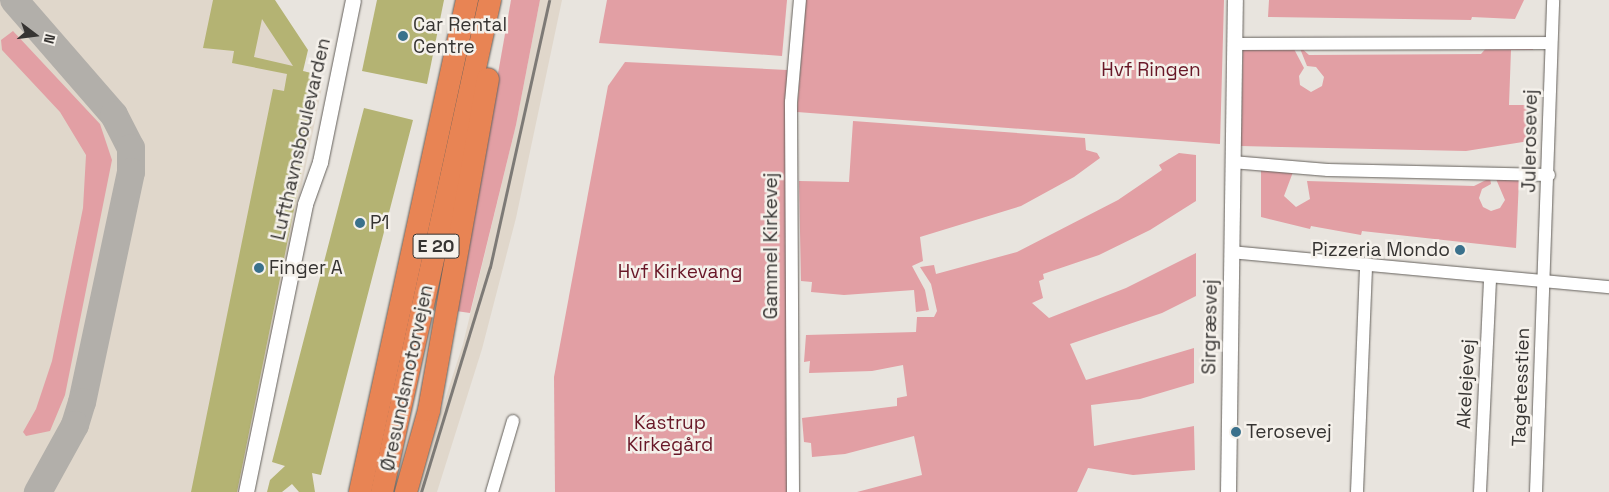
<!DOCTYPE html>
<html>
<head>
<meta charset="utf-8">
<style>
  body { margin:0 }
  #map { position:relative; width:1609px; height:492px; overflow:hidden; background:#e8e4de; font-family:"Space Grotesk",sans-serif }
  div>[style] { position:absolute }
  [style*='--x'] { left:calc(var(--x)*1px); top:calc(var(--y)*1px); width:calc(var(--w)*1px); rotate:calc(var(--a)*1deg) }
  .built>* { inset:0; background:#e0d7cb }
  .green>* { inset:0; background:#e29fa4 }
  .taxiway>* { height:28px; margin:-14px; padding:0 14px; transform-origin:14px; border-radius:14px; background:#b2afaa }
  .building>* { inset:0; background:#b4b373 }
  .roads { filter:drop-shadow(0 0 1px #65615c) drop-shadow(0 0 1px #65615c) }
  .minor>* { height:12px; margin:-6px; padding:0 6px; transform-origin:6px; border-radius:6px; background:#fff }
  .tertiary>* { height:15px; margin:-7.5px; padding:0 7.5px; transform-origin:7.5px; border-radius:7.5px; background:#fff }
  .motorway>* { height:22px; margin:-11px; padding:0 11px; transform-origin:11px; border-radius:11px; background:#e88454 }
  .rail>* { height:3px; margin:-1.5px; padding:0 1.5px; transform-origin:1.5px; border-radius:1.5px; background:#7d7a76 }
  .dots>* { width:14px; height:14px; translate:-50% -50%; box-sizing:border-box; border:2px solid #f5f1eb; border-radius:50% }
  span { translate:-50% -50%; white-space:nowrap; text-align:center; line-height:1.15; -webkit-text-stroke:5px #f5f1eb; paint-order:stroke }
  .shield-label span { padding:1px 4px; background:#f5f1eb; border:1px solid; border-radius:4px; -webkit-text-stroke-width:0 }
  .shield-label { font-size:18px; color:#363432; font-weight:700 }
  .poi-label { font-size:19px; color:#363432 }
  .left { translate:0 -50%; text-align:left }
  .right { translate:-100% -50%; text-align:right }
  .park-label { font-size:19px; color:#681727 }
  .street-label { font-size:19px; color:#363432 }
  .north { position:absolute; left:10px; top:10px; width:50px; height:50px; -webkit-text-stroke:4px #f5f1eb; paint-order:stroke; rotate:105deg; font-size:14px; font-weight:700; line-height:20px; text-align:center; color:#363432 }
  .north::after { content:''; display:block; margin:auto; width:18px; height:22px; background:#363432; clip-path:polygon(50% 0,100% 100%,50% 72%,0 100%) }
</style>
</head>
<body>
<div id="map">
  <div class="built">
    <i style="clip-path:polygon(0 0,265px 0,303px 71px,315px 74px,323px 82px,239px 492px,0 492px)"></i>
    <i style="clip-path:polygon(540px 0,562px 0,516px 218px,482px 349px,437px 492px,415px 492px,463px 344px,516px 125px)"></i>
  </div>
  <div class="green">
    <i style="clip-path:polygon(511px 0,540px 0,516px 125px,470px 313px,456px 311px)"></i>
    <i style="clip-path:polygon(607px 0,787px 0,782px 56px,599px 43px)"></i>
    <i style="clip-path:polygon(806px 0,1224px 0,1220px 144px,797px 112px)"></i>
    <i style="clip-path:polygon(1269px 0,1524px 0,1515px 19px,1472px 17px,1471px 20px,1268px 17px)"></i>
    <i style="clip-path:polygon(13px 31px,100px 124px,112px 160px,65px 395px,50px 431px,26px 436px,23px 432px,36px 409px,52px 361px,83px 208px,86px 155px,60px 112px,2px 50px,1px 40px)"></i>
    <i style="clip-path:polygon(1243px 46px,1294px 49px,1304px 68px,1299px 76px,1300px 85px,1311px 92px,1322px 86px,1324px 77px,1316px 67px,1307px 66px,1299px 46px,1309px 55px,1481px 54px,1488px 46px,1533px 46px,1533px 50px,1511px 50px,1509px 105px,1528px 105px,1529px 141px,1466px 151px,1241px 146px)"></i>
    <i style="clip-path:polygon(625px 62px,787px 70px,787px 492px,555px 492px,554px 377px,608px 86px)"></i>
    <i style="clip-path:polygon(853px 121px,1085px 138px,1086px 150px,1097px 153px,1100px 158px,1074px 177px,1021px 206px,920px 237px,923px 261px,912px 266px,925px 290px,929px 310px,916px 312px,914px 290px,844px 295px,811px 292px,812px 282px,801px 281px,799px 181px,849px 182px)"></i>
    <i style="clip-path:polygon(1179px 153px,1196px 155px,1196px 201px,1150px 230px,1099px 255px,1043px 274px,1044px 279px,1039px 281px,1043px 298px,1032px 303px,1049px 318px,1126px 288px,1196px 253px,1196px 296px,1162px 313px,1070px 344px,1086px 380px,1194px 348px,1194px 383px,1140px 399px,1091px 405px,1094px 446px,1194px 426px,1195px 470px,1133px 475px,1088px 468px,1077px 492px,857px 492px,922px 475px,914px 436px,845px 454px,812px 457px,811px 443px,804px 442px,802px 418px,897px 406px,897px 398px,907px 396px,903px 365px,872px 371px,809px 373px,810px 361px,804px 362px,806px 335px,916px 332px,917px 317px,934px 317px,937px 311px,931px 284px,920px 267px,934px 265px,936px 274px,1017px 252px,1118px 200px,1162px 170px,1159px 165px)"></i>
    <i style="clip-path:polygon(1261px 168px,1293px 172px,1284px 196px,1296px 207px,1310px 199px,1307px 181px,1474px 186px,1490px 178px,1491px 184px,1482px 189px,1479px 198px,1483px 207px,1491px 211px,1500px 208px,1505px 200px,1496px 179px,1519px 179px,1516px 248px,1362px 231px,1361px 235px,1311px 226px,1310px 229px,1261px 217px)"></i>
  </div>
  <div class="taxiway">
    <i style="--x:14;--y:0;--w:152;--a:49"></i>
    <i style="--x:114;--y:115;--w:37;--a:63"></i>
    <i style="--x:131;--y:148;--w:24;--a:90"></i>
    <i style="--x:131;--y:172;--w:235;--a:102"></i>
    <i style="--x:82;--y:402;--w:24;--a:107"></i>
    <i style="--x:75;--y:425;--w:77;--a:118.9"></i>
  </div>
  <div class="building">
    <i style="clip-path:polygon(evenodd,213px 0,275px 0,308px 50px,303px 71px,315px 74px,308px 109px,314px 110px,237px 492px,191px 492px,273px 89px,284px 91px,287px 74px,232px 63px,234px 51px,203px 48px,213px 0,262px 19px,293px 66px,254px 57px,262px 19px)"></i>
    <i style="clip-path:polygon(377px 0,444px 0,427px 84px,362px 71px)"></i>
    <i style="clip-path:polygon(364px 108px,413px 120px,321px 475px,312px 473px,315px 492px,299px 492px,292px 484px,282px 492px,267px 492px,270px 480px,285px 466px,272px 462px)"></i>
  </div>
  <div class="roads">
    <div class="minor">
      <i style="--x:1235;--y:44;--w:316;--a:-0.2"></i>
      <i style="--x:1232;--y:162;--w:96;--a:4.8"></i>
      <i style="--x:1328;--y:170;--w:221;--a:1.3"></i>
      <i style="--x:1231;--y:252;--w:380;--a:5.3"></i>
      <i style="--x:492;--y:492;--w:74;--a:-73.5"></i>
      <i style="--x:793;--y:492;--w:390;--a:-90.3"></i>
      <i style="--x:791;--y:102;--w:102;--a:-85"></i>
      <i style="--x:1357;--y:492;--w:228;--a:-87.7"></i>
      <i style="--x:1480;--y:492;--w:215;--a:-87.3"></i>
      <i style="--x:1536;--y:492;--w:492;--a:-88"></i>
    </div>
    <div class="tertiary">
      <i style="--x:246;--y:492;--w:294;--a:-78.4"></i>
      <i style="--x:305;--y:204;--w:45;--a:-70.3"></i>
      <i style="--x:320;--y:162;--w:165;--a:-78.5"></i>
      <i style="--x:1228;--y:492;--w:492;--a:-89.2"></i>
    </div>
    <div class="motorway">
      <i style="--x:360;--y:492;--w:504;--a:-77.73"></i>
      <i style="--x:382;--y:492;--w:504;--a:-77.62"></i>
      <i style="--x:406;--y:492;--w:85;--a:-74.3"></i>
      <i style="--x:429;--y:410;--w:336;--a:-79.9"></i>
    </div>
  </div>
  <div class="rail">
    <i style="--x:421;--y:492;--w:235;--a:-73"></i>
    <i style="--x:490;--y:267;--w:273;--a:-77.5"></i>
  </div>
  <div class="dots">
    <i style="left:403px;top:36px;background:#3a718c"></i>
    <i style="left:360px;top:223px;background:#3a718c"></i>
    <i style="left:1460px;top:250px;background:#3a718c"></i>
    <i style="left:259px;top:268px;background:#3a718c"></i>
    <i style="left:1236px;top:432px;background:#3a718c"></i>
  </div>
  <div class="shield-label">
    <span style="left:436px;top:246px">E 20</span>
  </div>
  <div class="poi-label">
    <span class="left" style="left:413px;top:36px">Car Rental<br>Centre</span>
    <span class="left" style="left:370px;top:223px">P1</span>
    <span class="right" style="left:1450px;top:250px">Pizzeria Mondo</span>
    <span class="left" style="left:269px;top:268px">Finger A</span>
    <span class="left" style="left:1246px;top:432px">Terosevej</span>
  </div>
  <div class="park-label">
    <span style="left:1151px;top:70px">Hvf Ringen</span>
    <span style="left:680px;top:272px">Hvf Kirkevang</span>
    <span style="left:670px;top:434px">Kastrup<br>Kirkegård</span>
  </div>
  <div class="street-label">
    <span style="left:301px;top:139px;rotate:-77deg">Lufthavnsboulevarden</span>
    <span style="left:1530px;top:141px;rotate:-89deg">Julerosevej</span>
    <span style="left:771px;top:246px;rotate:-90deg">Gammel Kirkevej</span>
    <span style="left:1210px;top:327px;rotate:-89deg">Sirgræsvej</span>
    <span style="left:407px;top:378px;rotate:-78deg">Øresundsmotorvejen</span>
    <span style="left:1466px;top:384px;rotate:-87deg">Akelejevej</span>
    <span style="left:1521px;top:387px;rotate:-88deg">Tagetesstien</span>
  </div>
  <div class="north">N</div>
</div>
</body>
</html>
